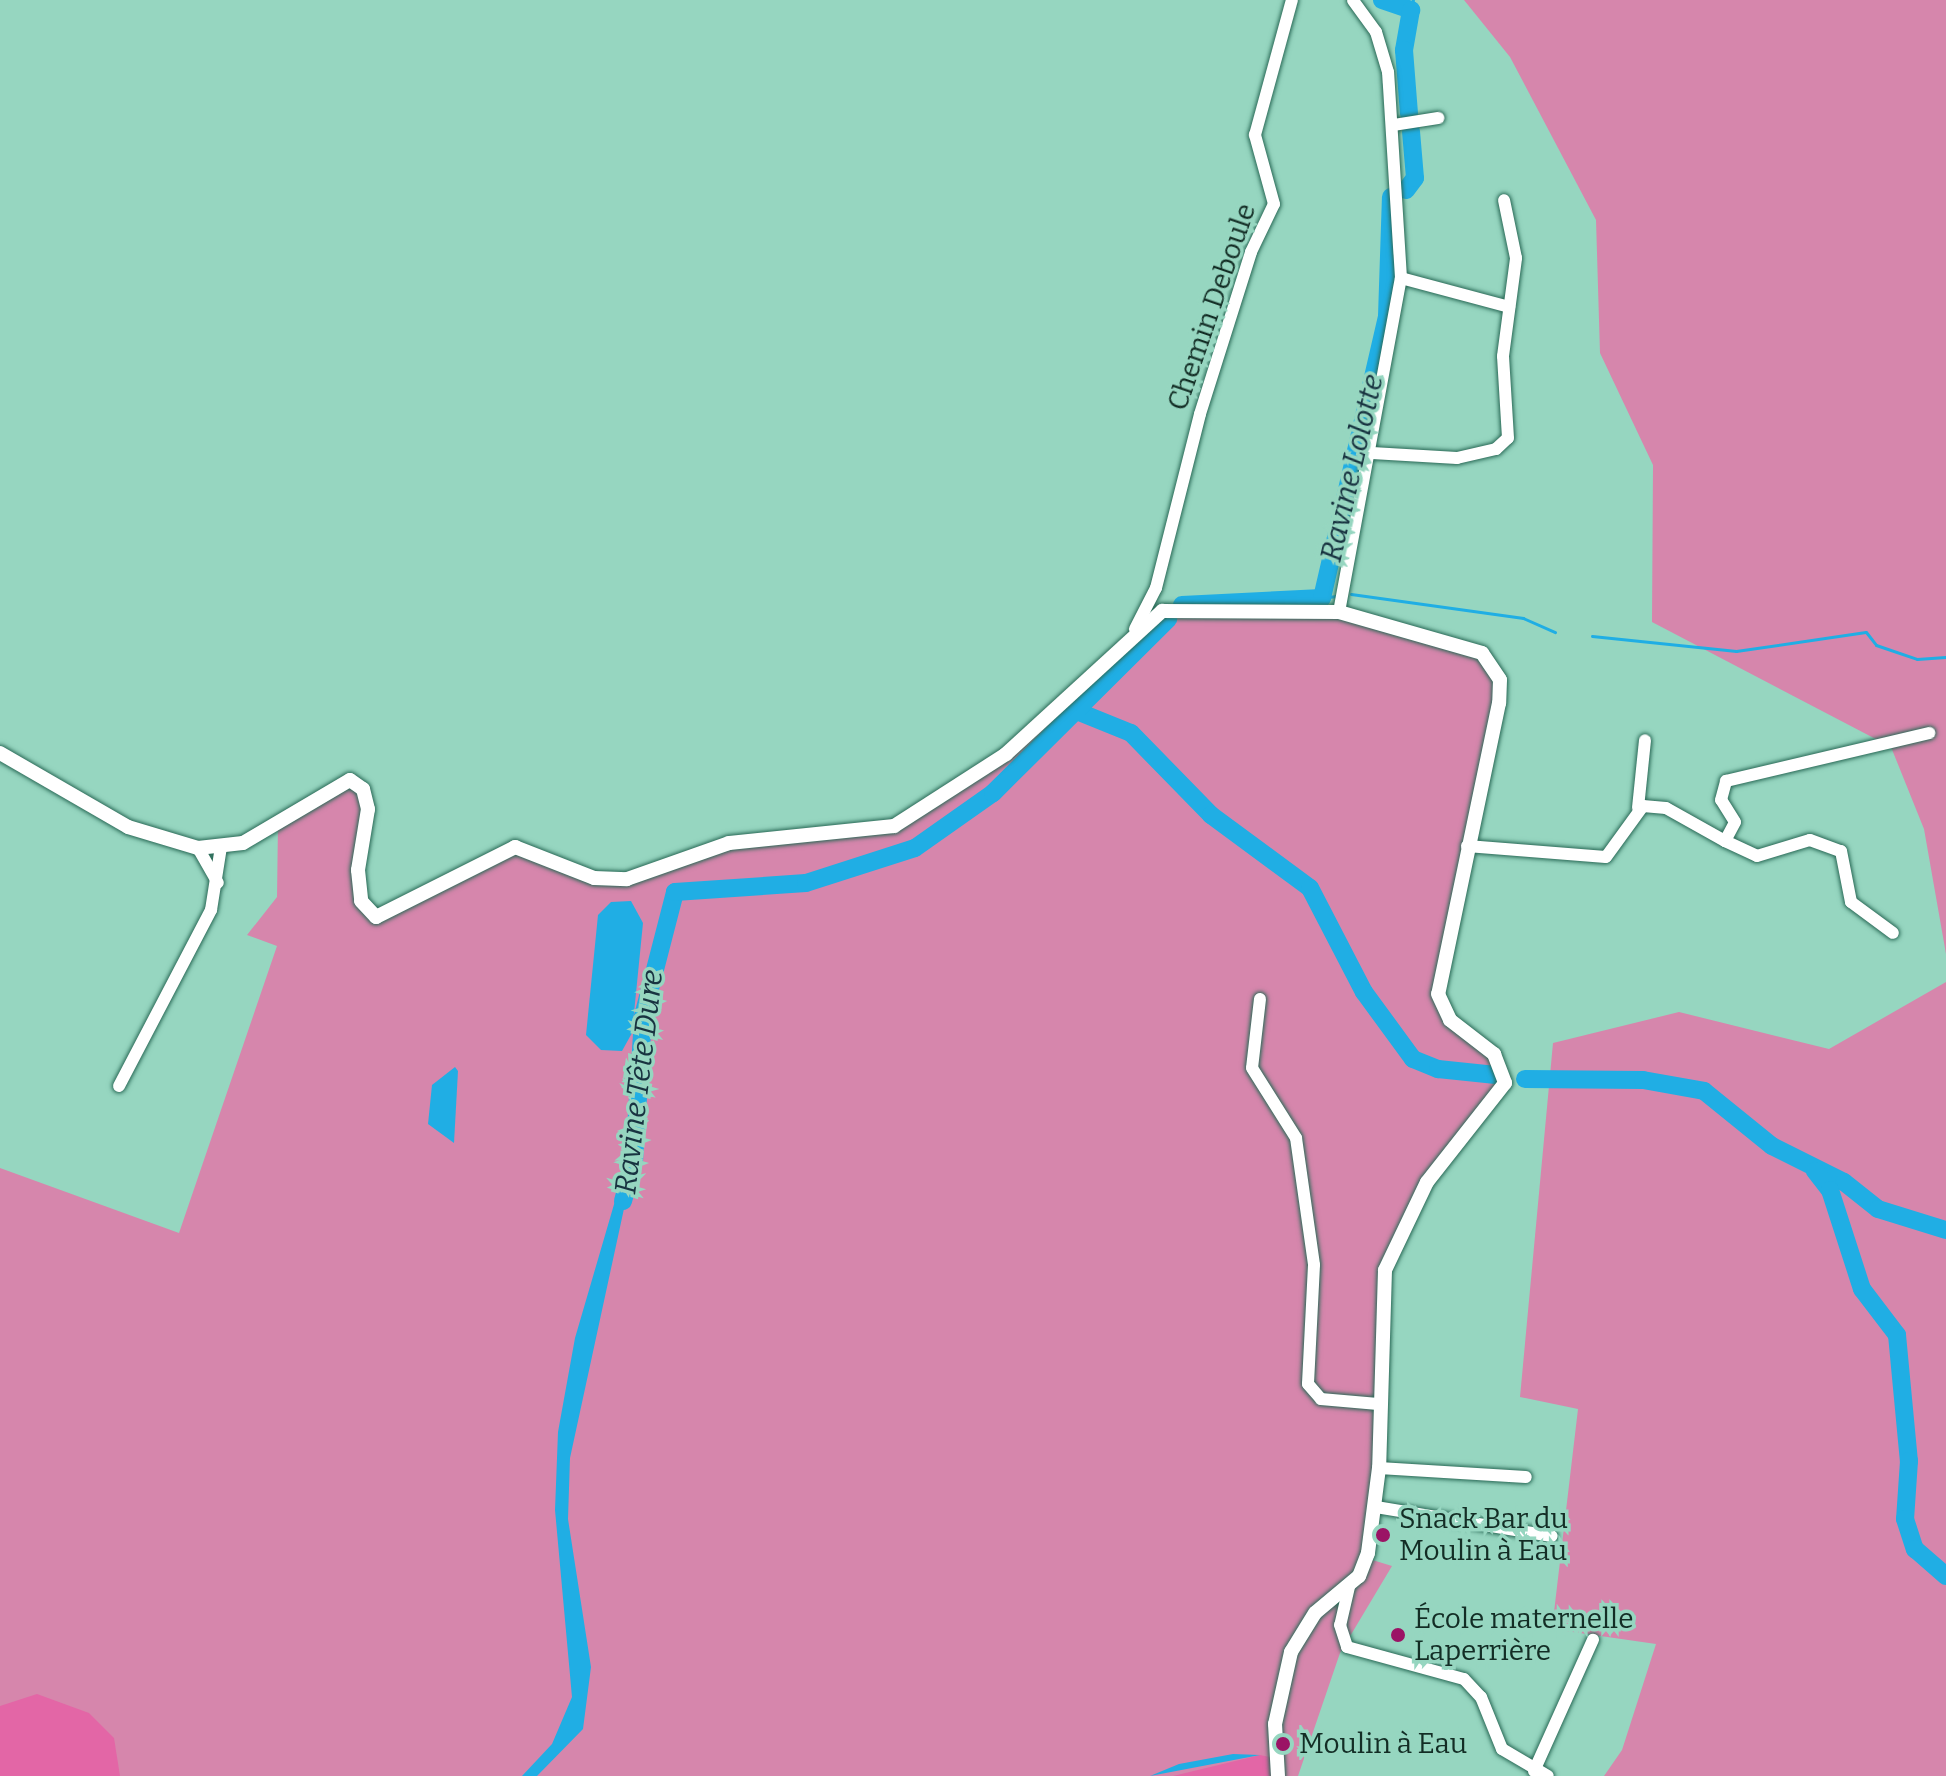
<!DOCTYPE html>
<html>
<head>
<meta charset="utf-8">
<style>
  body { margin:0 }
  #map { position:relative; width:1946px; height:1776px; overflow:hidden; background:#96d6c0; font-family:Bitter,serif }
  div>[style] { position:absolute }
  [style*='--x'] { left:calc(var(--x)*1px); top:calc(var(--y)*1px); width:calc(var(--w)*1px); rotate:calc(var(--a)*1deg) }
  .green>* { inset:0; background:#d686ac }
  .forest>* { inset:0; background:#e366a6 }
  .water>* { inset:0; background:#20aee4 }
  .stream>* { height:3px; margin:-1.5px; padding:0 1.5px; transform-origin:1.5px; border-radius:1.5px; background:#20aee4 }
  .river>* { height:18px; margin:-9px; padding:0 9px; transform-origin:9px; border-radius:9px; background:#20aee4 }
  .roads { filter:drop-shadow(0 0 2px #296956) drop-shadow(0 0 2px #296956) }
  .minor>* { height:12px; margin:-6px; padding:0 6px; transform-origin:6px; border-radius:6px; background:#fff }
  .tertiary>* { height:14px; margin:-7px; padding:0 7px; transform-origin:7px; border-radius:7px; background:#fff }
  .dots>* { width:22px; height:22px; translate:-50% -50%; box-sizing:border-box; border:4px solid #96d6c0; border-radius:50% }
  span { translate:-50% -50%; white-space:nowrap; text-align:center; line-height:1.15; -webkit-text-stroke:7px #96d6c0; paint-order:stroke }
  .street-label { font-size:28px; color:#132d25 }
  .poi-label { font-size:28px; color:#132d25 }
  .left { translate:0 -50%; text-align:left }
  .water-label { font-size:30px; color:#183340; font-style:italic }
</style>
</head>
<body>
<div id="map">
  <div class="green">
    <i style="clip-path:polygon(1464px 0,1946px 0,1946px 954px,1924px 829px,1891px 747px,1652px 622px,1653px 465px,1600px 353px,1596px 220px,1510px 57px)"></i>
    <i style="clip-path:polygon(1339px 612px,1482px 653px,1500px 680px,1442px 1007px,1494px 1054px,1506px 1076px,1427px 1182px,1385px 1270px,1379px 1468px,1366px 1558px,1392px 1566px,1340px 1653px,1298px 1776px,0 1776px,0 1168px,179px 1233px,277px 946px,247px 935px,277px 897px,278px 823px,337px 783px,363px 789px,359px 886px,376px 917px,515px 847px,594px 878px,627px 879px,729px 843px,877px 832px,975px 777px,1155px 614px)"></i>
    <i style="clip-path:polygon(1946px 982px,1946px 1776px,1604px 1776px,1622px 1750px,1656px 1644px,1552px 1629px,1578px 1409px,1520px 1397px,1553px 1043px,1679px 1012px,1829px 1049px)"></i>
  </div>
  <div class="forest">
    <i style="clip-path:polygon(37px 1694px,89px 1713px,114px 1738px,120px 1776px,0 1776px,0 1706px)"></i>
    <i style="clip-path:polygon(1260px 1755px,1279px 1759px,1278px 1776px,1173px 1776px)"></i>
  </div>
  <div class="water">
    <i style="clip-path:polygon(631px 901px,643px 923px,632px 1033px,622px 1051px,601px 1050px,586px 1035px,598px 915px,611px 902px)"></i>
    <i style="clip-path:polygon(455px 1067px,458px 1071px,454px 1143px,428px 1124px,432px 1085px)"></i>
    <i style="clip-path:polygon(630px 1181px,570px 1458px,568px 1519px,591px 1667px,583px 1729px,537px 1776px,522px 1776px,552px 1744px,572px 1697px,555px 1510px,558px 1432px,575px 1338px,615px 1201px)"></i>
    <i style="clip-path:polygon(1233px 1754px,1260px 1755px,1150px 1776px,1179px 1764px)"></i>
  </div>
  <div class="stream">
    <i style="--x:1411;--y:10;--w:10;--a:-79"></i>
    <i style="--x:1351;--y:594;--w:174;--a:7.9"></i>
    <i style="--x:1523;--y:618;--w:35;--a:24"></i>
    <i style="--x:1322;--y:598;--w:14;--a:-8"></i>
    <i style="--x:1592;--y:636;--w:145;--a:5.9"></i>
    <i style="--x:1736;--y:651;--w:131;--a:-8.3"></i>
    <i style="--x:1866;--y:632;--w:16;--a:52"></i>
    <i style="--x:1876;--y:645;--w:43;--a:18.9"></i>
    <i style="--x:1917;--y:659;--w:29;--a:-4"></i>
  </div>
  <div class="river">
    <i style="--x:1382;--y:0;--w:31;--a:19"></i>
    <i style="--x:1411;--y:10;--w:41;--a:99.9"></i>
    <i style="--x:1404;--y:50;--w:64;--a:85.5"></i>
    <i style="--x:1406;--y:190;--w:15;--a:-53"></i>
    <i style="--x:1415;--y:178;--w:47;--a:-94.9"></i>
    <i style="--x:1182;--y:605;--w:140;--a:-2.9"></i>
    <i style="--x:1322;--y:598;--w:289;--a:-77"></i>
    <i style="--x:1387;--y:316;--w:119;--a:-88.1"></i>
    <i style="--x:1079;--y:712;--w:56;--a:22"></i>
    <i style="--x:1131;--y:733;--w:115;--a:45.7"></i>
    <i style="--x:1211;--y:815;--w:123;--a:36.4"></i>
    <i style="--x:1310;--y:888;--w:117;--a:62.6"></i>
    <i style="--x:1364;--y:992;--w:83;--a:53.8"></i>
    <i style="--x:1413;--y:1059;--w:27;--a:22"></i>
    <i style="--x:1438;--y:1069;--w:58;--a:5.9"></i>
    <i style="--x:1525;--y:1079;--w:118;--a:0.5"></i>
    <i style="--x:1643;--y:1080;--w:62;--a:10.2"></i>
    <i style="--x:1704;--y:1091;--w:87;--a:39"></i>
    <i style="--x:1772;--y:1146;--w:80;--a:26.6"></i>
    <i style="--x:1844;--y:1182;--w:43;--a:38.5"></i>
    <i style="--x:1878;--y:1209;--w:71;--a:17.2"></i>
    <i style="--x:1815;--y:1171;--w:24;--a:52"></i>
    <i style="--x:1830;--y:1190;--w:104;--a:72.1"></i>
    <i style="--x:1862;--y:1289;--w:58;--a:52.7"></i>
    <i style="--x:1897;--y:1335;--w:127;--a:84.6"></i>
    <i style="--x:1909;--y:1461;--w:58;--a:93.9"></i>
    <i style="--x:1905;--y:1519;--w:32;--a:72"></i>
    <i style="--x:1915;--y:1549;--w:41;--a:41.1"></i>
    <i style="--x:623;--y:1201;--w:41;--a:-74.6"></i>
    <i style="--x:634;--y:1161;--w:145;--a:-86.4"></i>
    <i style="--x:643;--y:1016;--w:128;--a:-75.5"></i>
    <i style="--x:675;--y:892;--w:131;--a:-3.9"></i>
    <i style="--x:806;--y:883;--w:114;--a:-17.8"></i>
    <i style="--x:915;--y:848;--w:95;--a:-35.2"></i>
    <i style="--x:993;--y:793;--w:247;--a:-44.8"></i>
  </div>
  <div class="roads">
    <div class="minor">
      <i style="--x:1394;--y:125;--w:45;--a:-9"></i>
      <i style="--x:1401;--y:278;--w:112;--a:15"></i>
      <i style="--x:1372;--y:453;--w:85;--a:3.4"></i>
      <i style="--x:1457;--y:458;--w:40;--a:-13"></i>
      <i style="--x:1496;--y:449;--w:16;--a:-43"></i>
      <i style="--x:1508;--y:438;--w:82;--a:-93.5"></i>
      <i style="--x:1503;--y:356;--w:99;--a:-82.4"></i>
      <i style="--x:1516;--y:258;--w:59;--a:-101.7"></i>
      <i style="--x:1339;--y:612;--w:340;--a:-79.5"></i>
      <i style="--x:1401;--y:278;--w:206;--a:-93.6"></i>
      <i style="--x:1388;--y:72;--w:42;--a:-106.7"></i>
      <i style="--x:1376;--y:32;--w:39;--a:-126"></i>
      <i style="--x:1135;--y:629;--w:46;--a:-62.9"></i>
      <i style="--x:1156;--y:588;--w:179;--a:-75.8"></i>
      <i style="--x:1200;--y:414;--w:170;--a:-72.5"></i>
      <i style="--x:1251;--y:252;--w:53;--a:-64.4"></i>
      <i style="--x:1274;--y:204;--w:72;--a:-105.4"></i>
      <i style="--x:1255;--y:135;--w:140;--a:-74.7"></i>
      <i style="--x:1638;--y:808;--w:68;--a:-84.1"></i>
      <i style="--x:1725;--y:841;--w:35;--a:25"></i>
      <i style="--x:1757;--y:856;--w:55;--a:-16.8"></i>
      <i style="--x:1810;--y:840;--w:33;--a:20"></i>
      <i style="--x:1841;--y:851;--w:52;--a:78.9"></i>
      <i style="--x:1851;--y:902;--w:52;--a:36.4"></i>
      <i style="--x:1467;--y:846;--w:139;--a:4.5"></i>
      <i style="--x:1606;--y:857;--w:63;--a:-54"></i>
      <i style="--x:1643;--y:806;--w:23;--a:5"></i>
      <i style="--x:1666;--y:808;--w:68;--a:29.2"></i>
      <i style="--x:1725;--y:841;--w:21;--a:-62"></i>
      <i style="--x:1735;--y:822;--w:26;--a:-122"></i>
      <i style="--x:1721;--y:800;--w:20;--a:-75"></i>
      <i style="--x:1726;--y:781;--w:209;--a:-13.3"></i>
      <i style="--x:198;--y:848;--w:40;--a:60.3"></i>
      <i style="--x:1260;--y:999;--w:69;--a:96.6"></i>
      <i style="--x:1252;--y:1068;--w:83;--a:57.8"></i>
      <i style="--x:1296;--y:1138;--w:128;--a:81.9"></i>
      <i style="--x:1314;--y:1265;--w:119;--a:92.9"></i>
      <i style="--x:1308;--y:1384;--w:20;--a:49"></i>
      <i style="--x:1321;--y:1399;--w:57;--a:5"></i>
      <i style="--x:119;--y:1086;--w:199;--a:-62.4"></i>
      <i style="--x:211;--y:910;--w:64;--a:-81"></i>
      <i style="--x:1379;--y:1468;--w:147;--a:3.5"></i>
      <i style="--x:1376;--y:1507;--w:178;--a:9.4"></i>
      <i style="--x:1349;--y:1587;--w:39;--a:103"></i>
      <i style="--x:1340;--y:1625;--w:23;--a:72"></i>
      <i style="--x:1347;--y:1647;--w:121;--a:15.3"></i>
      <i style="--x:1464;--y:1679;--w:25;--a:47"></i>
      <i style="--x:1481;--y:1697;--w:56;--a:68"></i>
      <i style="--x:1502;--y:1749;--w:53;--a:30.4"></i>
      <i style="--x:1534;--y:1771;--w:144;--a:-65.8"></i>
    </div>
    <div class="tertiary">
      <i style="--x:0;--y:753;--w:148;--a:30"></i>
      <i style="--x:128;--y:827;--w:73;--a:16.7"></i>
      <i style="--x:198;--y:848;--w:45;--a:-6.3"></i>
      <i style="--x:243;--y:843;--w:124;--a:-30.5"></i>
      <i style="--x:350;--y:780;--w:16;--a:35"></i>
      <i style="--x:363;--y:789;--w:21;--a:76"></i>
      <i style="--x:368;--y:809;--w:62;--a:99.3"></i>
      <i style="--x:358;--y:870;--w:31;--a:84"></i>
      <i style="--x:361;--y:901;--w:22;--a:47"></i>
      <i style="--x:376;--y:917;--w:156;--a:-26.7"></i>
      <i style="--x:515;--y:847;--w:85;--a:21.4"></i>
      <i style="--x:594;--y:878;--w:33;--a:2"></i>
      <i style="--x:627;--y:879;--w:108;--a:-19.4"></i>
      <i style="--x:729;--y:843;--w:166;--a:-5.9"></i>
      <i style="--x:894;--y:826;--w:133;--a:-32.7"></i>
      <i style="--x:1006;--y:754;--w:212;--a:-42.5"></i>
      <i style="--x:1162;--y:611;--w:177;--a:0.3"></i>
      <i style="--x:1339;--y:612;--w:149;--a:16"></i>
      <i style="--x:1482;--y:653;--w:32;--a:56"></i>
      <i style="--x:1500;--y:680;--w:23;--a:92"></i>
      <i style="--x:1499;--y:703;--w:297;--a:101.8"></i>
      <i style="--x:1438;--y:994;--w:29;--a:65"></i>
      <i style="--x:1450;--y:1020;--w:56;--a:37.7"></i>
      <i style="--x:1494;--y:1054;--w:31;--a:69"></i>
      <i style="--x:1505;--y:1083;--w:126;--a:128.2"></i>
      <i style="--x:1427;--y:1182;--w:98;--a:115.5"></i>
      <i style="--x:1385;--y:1270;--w:198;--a:91.7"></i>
      <i style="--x:1379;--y:1468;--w:86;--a:97.4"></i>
      <i style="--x:1368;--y:1553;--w:25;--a:111"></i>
      <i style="--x:1359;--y:1576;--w:57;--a:139.9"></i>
      <i style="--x:1315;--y:1613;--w:46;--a:121.6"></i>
      <i style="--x:1291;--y:1652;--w:74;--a:102.5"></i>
      <i style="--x:1275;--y:1724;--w:52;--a:86.7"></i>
    </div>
  </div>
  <div class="dots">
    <i style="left:1383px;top:1535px;background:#9b1365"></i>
    <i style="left:1398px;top:1635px;background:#9b1365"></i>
    <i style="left:1283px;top:1744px;background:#9b1365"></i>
  </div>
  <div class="street-label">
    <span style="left:1212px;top:307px;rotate:-71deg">Chemin Deboule</span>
  </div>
  <div class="poi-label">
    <span class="left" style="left:1399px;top:1535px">Snack Bar du<br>Moulin à Eau</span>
    <span class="left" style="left:1414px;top:1635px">École maternelle<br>Laperrière</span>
    <span class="left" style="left:1299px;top:1744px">Moulin à Eau</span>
  </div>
  <div class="water-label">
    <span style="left:1352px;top:468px;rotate:-77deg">Ravine Lolotte</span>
    <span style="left:639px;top:1082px;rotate:-83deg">Ravine Tête Dure</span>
  </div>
</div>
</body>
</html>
